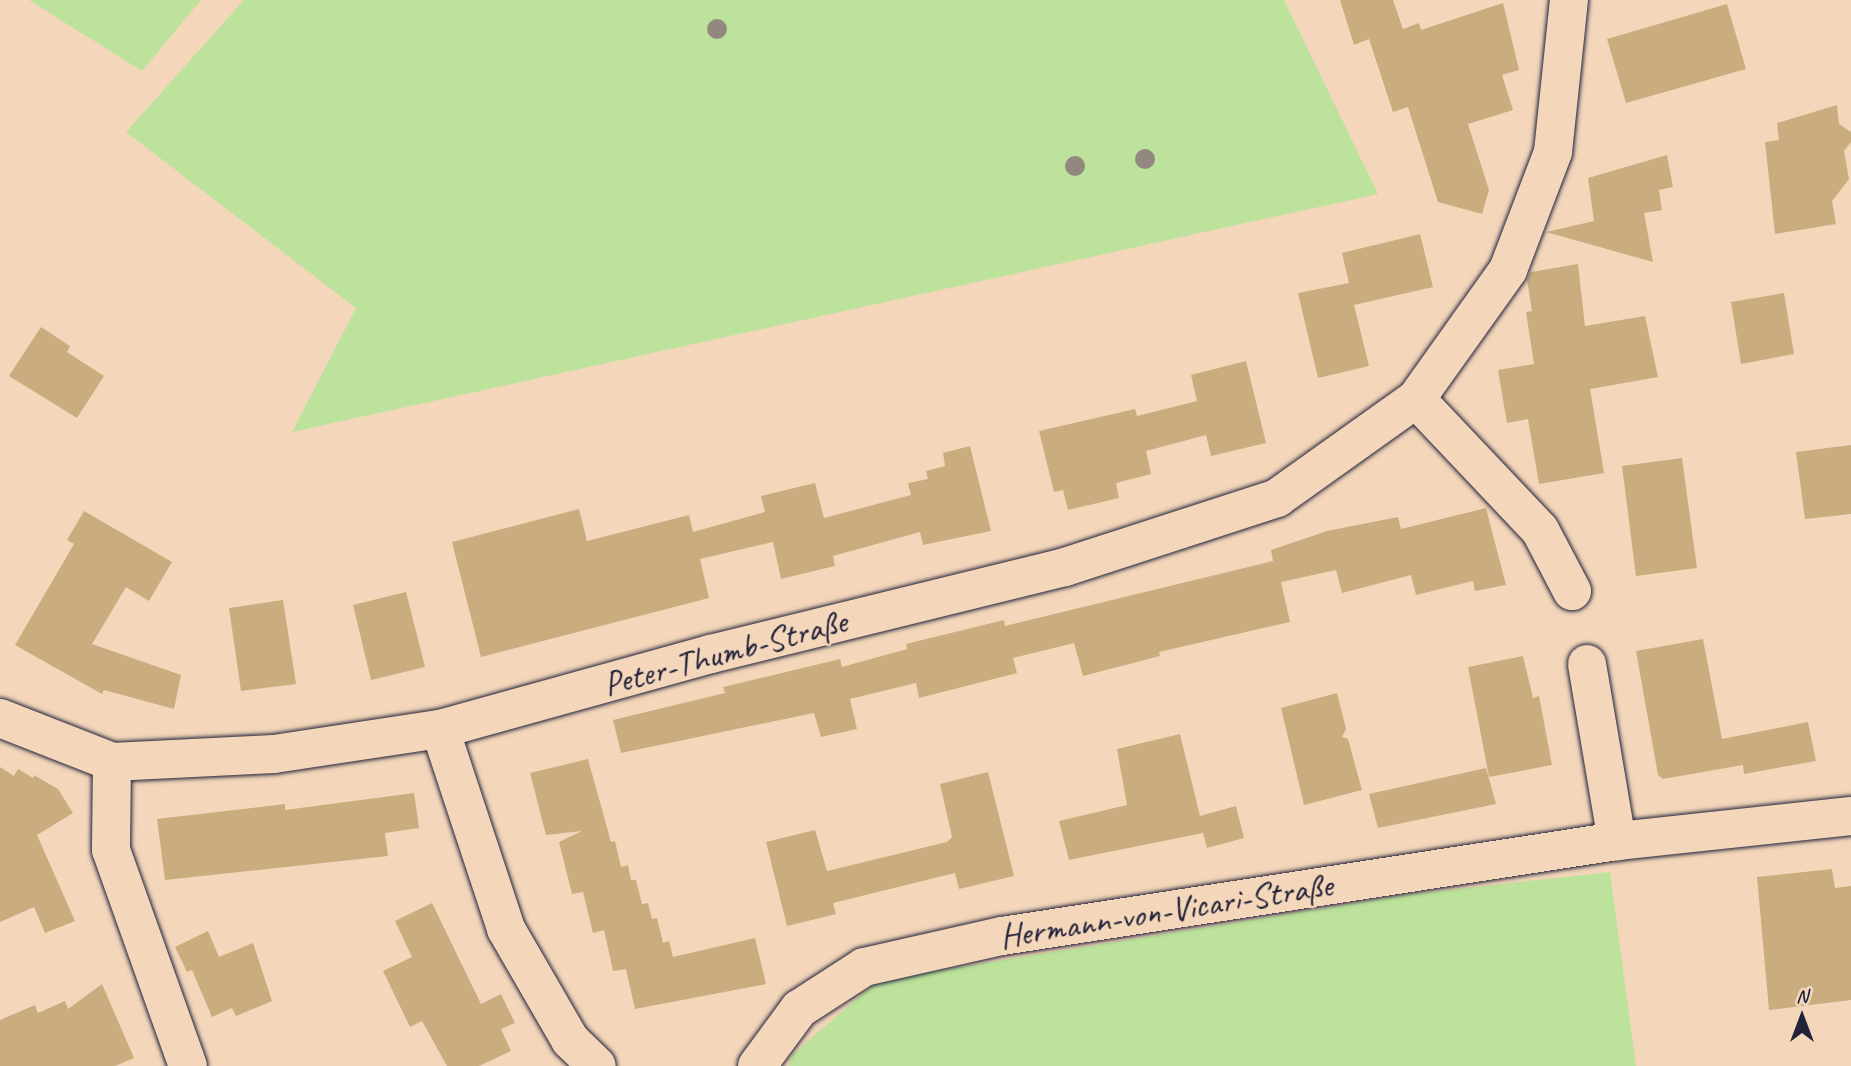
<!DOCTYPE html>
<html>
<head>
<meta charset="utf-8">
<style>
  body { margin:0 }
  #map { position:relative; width:1851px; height:1066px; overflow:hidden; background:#f4d7ba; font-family:Caveat,sans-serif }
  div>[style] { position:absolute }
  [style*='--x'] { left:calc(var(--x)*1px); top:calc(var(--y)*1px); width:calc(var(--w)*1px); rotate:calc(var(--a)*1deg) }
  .green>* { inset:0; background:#bce29c }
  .building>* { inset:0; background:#caad7f }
  .roads { filter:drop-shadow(0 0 2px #22223b) drop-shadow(0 0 2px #22223b) }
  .minor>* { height:38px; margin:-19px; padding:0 19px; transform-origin:19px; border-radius:19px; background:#f4d7ba }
  .trees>* { width:20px; height:20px; margin:-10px; border-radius:50%; background:#92887f }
  span { translate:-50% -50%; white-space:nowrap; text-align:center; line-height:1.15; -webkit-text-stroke:5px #f4d7ba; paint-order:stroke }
  .street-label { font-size:35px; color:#22223b }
  .north { position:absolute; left:1767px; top:982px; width:70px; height:70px; -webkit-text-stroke:5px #f4d7ba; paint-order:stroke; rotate:0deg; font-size:19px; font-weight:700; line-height:28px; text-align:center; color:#22223b }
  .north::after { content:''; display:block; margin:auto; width:24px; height:32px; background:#22223b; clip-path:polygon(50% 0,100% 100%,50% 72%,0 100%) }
</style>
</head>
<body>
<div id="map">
  <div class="green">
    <i style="clip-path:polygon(29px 0,201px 0,142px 71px)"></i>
    <i style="clip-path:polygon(244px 0,1284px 0,1378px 194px,292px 432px,356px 308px,126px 132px)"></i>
    <i style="clip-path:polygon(1610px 872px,1636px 1066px,789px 1066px,792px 1055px,878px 980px,1411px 894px)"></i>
  </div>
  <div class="building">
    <i style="clip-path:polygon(1340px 0,1393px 0,1403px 29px,1419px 23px,1421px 30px,1503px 3px,1519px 70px,1502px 75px,1513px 110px,1468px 124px,1489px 190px,1482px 214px,1438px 202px,1408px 107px,1393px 112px,1369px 39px,1354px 45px)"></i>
    <i style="clip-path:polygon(1727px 4px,1746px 69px,1626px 103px,1607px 39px)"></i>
    <i style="clip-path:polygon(1837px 105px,1839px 124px,1851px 132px,1851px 142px,1844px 151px,1849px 179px,1832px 201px,1836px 224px,1775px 234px,1765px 142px,1779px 140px,1777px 123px)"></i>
    <i style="clip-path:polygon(1667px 155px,1673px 187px,1659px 190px,1662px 210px,1644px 213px,1653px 262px,1546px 232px,1594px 221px,1588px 178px)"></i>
    <i style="clip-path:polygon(1420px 234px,1433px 287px,1354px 305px,1369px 366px,1318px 378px,1298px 293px,1349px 283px,1342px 253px)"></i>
    <i style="clip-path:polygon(1578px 264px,1585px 326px,1645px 316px,1658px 377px,1590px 389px,1604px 473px,1539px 484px,1528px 419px,1507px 423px,1498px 370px,1534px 364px,1526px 312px,1532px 311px,1527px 280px,1531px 272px)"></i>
    <i style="clip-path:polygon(1784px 293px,1794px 354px,1741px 364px,1731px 302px)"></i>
    <i style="clip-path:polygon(41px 327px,70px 346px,67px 352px,104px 376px,77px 418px,9px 376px)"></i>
    <i style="clip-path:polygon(1246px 361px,1266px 443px,1211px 456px,1206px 435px,1146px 451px,1151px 474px,1116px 483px,1119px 498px,1068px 510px,1063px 490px,1054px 492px,1039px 431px,1135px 409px,1137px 416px,1197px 401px,1191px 375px)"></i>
    <i style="clip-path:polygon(1851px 445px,1851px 514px,1805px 519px,1796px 452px)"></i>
    <i style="clip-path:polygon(970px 446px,991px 531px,923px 545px,920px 532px,833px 556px,835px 566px,781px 579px,773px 542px,700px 559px,709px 598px,481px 657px,452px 542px,579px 509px,587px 541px,689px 515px,693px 532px,765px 512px,761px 496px,815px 483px,824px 518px,911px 495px,908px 483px,928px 479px,926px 471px,945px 466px,943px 453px)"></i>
    <i style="clip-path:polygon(1682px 458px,1697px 568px,1636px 576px,1622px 466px)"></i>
    <i style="clip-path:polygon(1486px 508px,1506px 585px,1475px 591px,1473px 581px,1416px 595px,1411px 575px,1342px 593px,1336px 570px,1281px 582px,1290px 622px,1159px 652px,1160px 656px,1083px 676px,1074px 643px,1013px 658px,1017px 673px,919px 698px,916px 683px,850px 699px,857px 729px,821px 737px,814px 713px,621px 753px,613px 720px,725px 693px,723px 687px,840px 659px,842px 667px,907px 649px,906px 644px,1004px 620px,1005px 626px,1273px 561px,1271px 550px,1327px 531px,1398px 517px,1401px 529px)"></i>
    <i style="clip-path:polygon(84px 511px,172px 562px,149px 601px,126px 587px,92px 644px,181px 675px,174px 709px,104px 690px,102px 694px,15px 645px,74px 544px,67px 540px)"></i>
    <i style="clip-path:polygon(406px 592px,425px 667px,371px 680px,353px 605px)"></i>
    <i style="clip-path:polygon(283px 600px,296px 684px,241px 691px,229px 608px)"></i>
    <i style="clip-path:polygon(1703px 639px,1722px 739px,1808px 722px,1816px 761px,1744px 774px,1743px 765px,1663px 779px,1658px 775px,1636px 651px)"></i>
    <i style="clip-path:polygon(1523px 656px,1533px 698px,1539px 696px,1552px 765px,1489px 777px,1468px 667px)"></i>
    <i style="clip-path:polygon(1337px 693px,1346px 729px,1342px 737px,1348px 739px,1362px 790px,1304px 805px,1281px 708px)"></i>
    <i style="clip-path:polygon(1180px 734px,1200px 816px,1236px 806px,1244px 838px,1207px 848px,1203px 833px,1069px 860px,1059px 821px,1127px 805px,1117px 749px)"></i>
    <i style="clip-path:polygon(588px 759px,611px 842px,615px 841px,621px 867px,628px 865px,631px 880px,636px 880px,642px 904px,648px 903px,652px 919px,657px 918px,663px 943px,669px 941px,673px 957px,755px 938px,766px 984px,635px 1009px,626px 969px,613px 971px,604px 930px,593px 933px,583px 892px,572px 894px,559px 842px,582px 831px,546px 835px,530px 773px)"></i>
    <i style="clip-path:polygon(0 767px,14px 776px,18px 769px,33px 778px,34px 775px,58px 789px,73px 813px,37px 835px,75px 921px,45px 933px,34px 907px,0 922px)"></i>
    <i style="clip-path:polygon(1486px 768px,1496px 804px,1378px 828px,1369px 794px)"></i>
    <i style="clip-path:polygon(988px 772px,1014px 876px,959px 889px,955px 873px,833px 903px,836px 914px,787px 926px,766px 842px,815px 830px,827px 871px,947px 842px,952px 837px,940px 784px)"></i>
    <i style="clip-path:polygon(414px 793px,419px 828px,385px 833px,388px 856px,165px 880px,157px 819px,285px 804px,285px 810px)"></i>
    <i style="clip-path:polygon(1832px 869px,1835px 888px,1851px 886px,1851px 1000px,1769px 1010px,1757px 877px)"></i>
    <i style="clip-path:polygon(432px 903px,481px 1004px,501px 994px,515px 1023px,501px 1029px,511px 1051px,479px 1066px,447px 1066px,422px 1021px,410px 1027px,383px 971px,412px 957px,395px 921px)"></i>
    <i style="clip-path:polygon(208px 931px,219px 957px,253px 943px,272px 1001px,236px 1016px,232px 1008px,212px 1017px,192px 970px,187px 972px,175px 947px)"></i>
    <i style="clip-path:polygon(102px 984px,134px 1058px,115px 1066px,0 1066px,0 1020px,35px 1005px,38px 1013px,65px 1001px,68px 1009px)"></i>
  </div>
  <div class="roads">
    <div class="minor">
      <i style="--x:1416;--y:399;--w:180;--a:46.6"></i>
      <i style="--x:1540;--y:530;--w:69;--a:62.3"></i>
      <i style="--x:1587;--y:664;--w:180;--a:80.4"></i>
      <i style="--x:0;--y:718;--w:120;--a:21.4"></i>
      <i style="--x:112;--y:762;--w:162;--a:-2.8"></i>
      <i style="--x:274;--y:754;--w:168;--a:-8.6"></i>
      <i style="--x:440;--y:729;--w:281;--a:-15.5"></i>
      <i style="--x:711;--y:654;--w:365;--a:-13.8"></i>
      <i style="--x:1065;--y:567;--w:223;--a:-18"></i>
      <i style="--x:1277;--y:498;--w:171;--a:-35.5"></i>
      <i style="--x:1416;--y:399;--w:158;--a:-54.5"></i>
      <i style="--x:1508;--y:270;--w:126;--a:-69.1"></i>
      <i style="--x:1553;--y:152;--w:153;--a:-84"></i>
      <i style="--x:440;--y:729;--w:211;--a:71.7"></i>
      <i style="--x:506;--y:929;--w:128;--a:60"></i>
      <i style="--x:570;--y:1040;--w:37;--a:44"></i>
      <i style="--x:112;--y:762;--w:88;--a:90.7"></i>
      <i style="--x:111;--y:850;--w:229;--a:70.4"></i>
      <i style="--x:757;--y:1066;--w:71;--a:-53.6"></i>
      <i style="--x:799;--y:1009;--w:77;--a:-32.9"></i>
      <i style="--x:864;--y:967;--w:141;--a:-12.7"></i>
      <i style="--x:1002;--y:936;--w:622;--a:-8.78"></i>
      <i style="--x:1617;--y:841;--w:235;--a:-6.1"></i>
    </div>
  </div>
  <div class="trees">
    <i style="left:717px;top:29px"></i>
    <i style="left:1145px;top:159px"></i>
    <i style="left:1075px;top:166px"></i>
  </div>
  <div class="street-label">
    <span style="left:725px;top:653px;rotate:-15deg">Peter-Thumb-Straße</span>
    <span style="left:1166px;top:911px;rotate:-9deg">Hermann-von-Vicari-Straße</span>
  </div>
  <div class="north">N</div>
</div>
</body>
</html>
